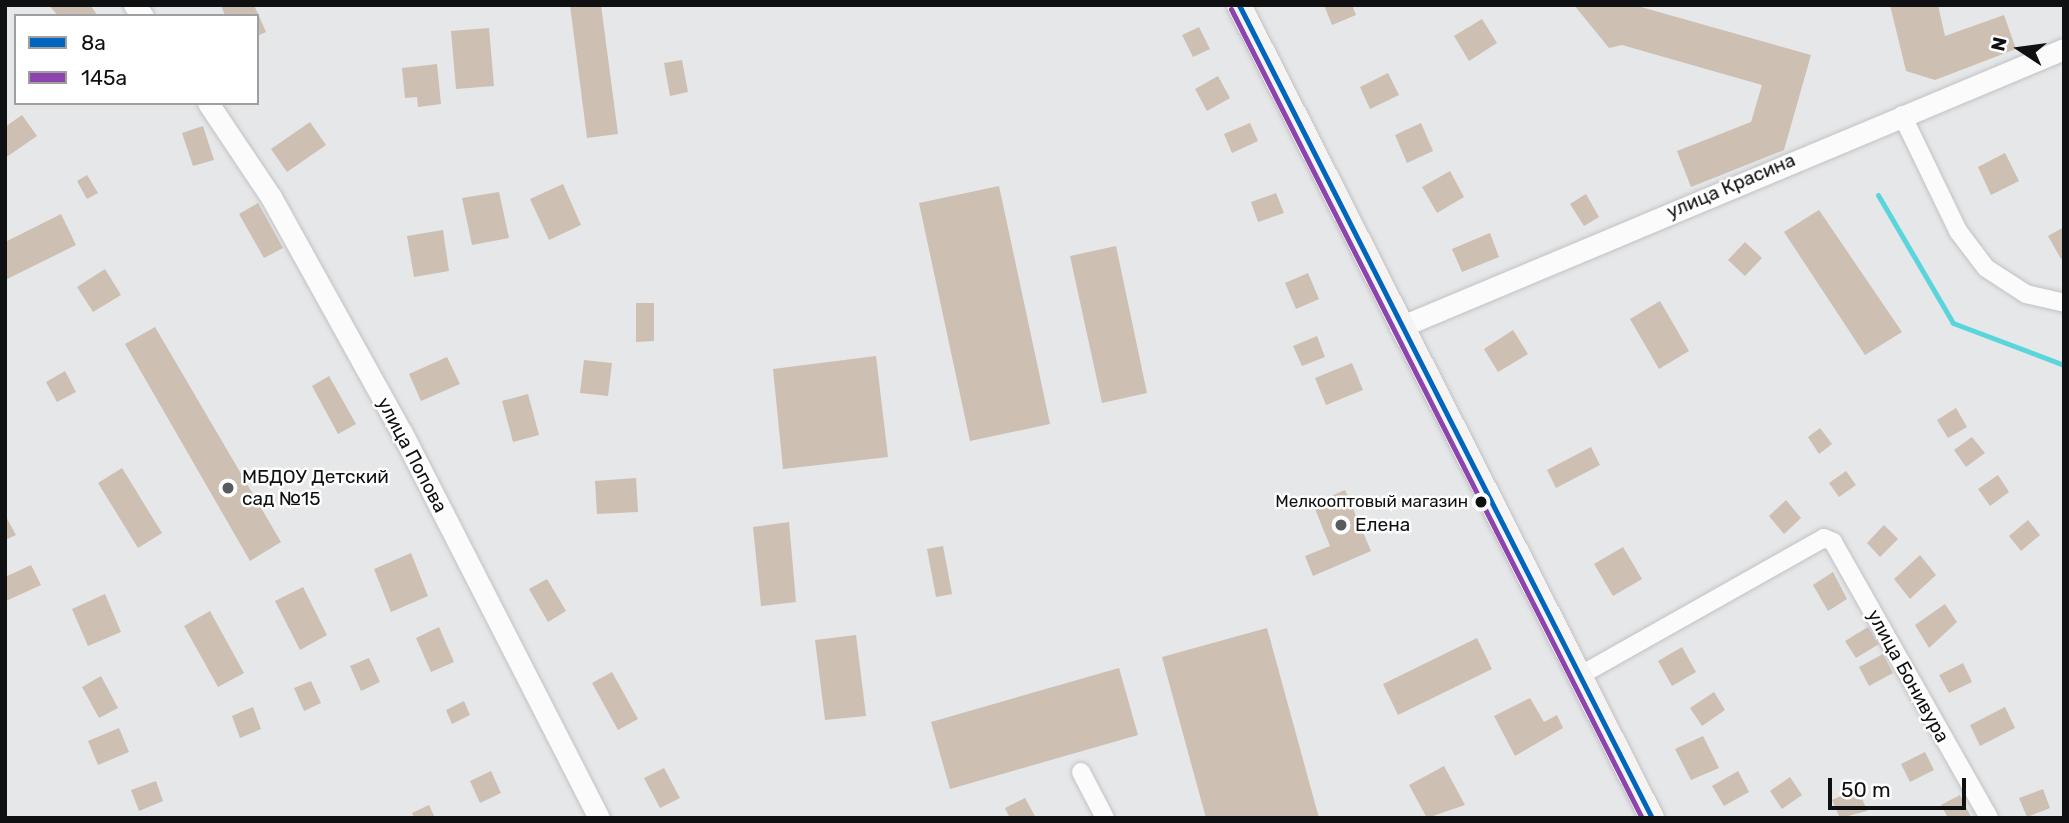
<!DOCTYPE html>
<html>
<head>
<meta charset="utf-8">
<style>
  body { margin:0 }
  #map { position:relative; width:2069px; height:823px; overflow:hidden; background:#e6e7e9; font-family:Rubik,sans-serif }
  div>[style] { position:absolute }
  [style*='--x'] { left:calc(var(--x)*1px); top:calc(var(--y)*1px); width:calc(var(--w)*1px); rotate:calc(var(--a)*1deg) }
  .stream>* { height:5px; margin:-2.5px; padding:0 2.5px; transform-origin:2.5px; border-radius:2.5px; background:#5bd5dc }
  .building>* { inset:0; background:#cdbfb2 }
  .roads { filter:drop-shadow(0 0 2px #c2c2c4) drop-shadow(0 0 2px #c2c2c4) }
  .minor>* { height:18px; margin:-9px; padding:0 9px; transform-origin:9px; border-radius:9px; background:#fbfbfc }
  .tertiary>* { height:21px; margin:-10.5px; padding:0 10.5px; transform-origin:10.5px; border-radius:10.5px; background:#fbfbfc }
  .secondary>* { height:24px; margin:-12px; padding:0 12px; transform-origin:12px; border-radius:12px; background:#f5f4f2 }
  .bus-1>* { height:5px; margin:-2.5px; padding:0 2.5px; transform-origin:2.5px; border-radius:2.5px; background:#0065bd }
  .bus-2>* { height:5px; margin:-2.5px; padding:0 2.5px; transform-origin:2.5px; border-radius:2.5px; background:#8e44ad }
  .dots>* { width:19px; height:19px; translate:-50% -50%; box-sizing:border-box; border:4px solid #fff; border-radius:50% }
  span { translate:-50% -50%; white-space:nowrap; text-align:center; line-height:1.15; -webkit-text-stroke:5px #fff; paint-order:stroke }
  .bus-label { font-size:17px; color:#0f1011 }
  .right { translate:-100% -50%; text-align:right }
  .street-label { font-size:19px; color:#0f1011 }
  .poi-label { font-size:19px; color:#0f1011 }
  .left { translate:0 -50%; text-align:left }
  .frame { position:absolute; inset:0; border:7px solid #0f1011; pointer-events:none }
  .legend { position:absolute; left:14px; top:14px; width:245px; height:91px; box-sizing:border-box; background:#fff; border:2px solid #9f9fa0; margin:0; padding:9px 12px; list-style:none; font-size:21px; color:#0f1011 }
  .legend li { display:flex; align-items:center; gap:14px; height:35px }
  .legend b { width:35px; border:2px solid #9f9fa0 }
  .north { position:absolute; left:1985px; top:14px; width:70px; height:70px; -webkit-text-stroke:5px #fff; paint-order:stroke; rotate:283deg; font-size:19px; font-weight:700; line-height:28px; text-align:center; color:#0f1011 }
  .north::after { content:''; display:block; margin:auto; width:24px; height:32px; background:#0f1011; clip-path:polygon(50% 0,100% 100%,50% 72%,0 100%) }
  .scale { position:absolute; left:1828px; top:778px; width:138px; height:32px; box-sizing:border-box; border:4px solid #0f1011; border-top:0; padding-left:9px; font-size:21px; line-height:24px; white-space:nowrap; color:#0f1011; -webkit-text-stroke:5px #fff; paint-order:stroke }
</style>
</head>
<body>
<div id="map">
  <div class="stream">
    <i style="--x:1878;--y:195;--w:148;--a:59.6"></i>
    <i style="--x:1953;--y:323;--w:119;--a:20.7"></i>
  </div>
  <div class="building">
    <i style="clip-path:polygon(49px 5px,90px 5px,98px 16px,58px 16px)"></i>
    <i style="clip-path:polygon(221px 5px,254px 5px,266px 32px,257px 36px,257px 16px,225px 16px)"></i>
    <i style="clip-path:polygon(570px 5px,601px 5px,618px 134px,587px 138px)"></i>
    <i style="clip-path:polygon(1324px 5px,1352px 5px,1356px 15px,1332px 25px)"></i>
    <i style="clip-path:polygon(1574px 5px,1634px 5px,1811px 55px,1784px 150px,1691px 187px,1677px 151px,1751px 122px,1762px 85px,1622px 45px,1609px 48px)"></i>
    <i style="clip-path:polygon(1890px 5px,1938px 5px,1945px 36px,2004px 15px,2016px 49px,1935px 80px,1906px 71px)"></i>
    <i style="clip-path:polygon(1482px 19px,1497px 43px,1469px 61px,1454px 36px)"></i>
    <i style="clip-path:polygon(1199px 27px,1210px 49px,1193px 57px,1182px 35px)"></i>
    <i style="clip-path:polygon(489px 28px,494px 86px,456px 89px,451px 31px)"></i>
    <i style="clip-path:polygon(682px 60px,688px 92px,670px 96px,664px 63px)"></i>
    <i style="clip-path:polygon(437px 64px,441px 104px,418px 107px,417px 97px,405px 98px,402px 68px)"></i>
    <i style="clip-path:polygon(1388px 73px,1399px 95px,1370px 109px,1360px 87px)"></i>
    <i style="clip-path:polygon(1218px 76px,1230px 98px,1207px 111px,1195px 89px)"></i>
    <i style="clip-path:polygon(22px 115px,37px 136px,5px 158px,5px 127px)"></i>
    <i style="clip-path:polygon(310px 122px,326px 145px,287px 172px,271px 149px)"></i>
    <i style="clip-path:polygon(1250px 123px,1258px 141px,1232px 153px,1224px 134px)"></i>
    <i style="clip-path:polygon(1421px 123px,1433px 151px,1407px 163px,1395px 135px)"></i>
    <i style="clip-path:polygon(203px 126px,214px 160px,193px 166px,182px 133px)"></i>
    <i style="clip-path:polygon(2005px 153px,2019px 181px,1991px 195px,1978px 167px)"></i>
    <i style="clip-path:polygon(1450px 171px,1464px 197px,1437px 213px,1422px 187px)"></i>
    <i style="clip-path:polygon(87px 175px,98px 193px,87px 199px,77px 181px)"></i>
    <i style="clip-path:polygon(563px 184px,581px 225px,549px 240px,530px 199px)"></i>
    <i style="clip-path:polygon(999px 186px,1050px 424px,970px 441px,919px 203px)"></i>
    <i style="clip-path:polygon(499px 192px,509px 238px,472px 245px,462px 198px)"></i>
    <i style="clip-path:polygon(1276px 193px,1284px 213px,1258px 222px,1251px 202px)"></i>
    <i style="clip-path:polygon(1586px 194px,1599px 217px,1584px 226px,1570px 204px)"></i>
    <i style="clip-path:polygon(258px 203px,283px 248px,264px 258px,239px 214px)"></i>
    <i style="clip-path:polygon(1819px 210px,1902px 332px,1865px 355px,1784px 232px)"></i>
    <i style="clip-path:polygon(61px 214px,76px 245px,5px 280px,5px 242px)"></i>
    <i style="clip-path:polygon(2064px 227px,2064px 257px,2061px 259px,2048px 236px)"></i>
    <i style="clip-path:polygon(443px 230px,449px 271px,414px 277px,407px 236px)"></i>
    <i style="clip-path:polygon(1490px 233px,1499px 257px,1462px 272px,1452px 249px)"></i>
    <i style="clip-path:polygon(1745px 242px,1762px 258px,1745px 276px,1728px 260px)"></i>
    <i style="clip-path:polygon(1116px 246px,1147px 393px,1102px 403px,1070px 256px)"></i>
    <i style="clip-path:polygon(105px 269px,121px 295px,93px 312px,77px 287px)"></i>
    <i style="clip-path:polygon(1308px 273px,1319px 299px,1296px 309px,1285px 283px)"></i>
    <i style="clip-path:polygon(1660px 301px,1689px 351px,1659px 369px,1630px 319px)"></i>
    <i style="clip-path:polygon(636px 303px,654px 303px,654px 341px,636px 342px)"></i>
    <i style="clip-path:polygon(155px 327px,281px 542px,250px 561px,125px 344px)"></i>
    <i style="clip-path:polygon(1513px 330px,1528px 354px,1498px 372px,1484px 349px)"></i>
    <i style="clip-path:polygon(1317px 336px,1325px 357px,1302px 366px,1293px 346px)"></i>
    <i style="clip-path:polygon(876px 356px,888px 457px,783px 469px,773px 369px)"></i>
    <i style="clip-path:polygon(447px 357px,460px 384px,421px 401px,409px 374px)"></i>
    <i style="clip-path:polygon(584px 360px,612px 363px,608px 396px,580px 393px)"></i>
    <i style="clip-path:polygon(1352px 363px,1363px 390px,1326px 405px,1315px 378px)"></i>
    <i style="clip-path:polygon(65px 371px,76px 392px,57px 402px,46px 382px)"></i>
    <i style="clip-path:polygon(329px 376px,356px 424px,338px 434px,312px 386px)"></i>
    <i style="clip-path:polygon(528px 394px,539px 435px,513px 442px,502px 401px)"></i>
    <i style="clip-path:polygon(1956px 408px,1967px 427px,1948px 438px,1937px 420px)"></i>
    <i style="clip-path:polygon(1820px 428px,1832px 444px,1819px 454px,1808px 437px)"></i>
    <i style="clip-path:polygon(1972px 437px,1985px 453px,1966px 467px,1954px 450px)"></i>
    <i style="clip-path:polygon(1591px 447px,1600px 465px,1556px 488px,1547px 470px)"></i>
    <i style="clip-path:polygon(122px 468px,162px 533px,138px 548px,98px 483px)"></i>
    <i style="clip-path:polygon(1846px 471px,1856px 485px,1839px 497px,1829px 483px)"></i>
    <i style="clip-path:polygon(1998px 475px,2009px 492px,1990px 506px,1978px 489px)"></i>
    <i style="clip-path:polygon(636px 478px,638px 512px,597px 514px,595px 481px)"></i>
    <i style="clip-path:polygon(1345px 490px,1371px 551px,1313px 576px,1305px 556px,1330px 546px,1313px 504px)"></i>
    <i style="clip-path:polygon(1786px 500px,1801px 518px,1784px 534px,1769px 516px)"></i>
    <i style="clip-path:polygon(5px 515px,16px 535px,5px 540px)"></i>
    <i style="clip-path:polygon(2028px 520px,2040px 535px,2021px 551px,2009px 536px)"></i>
    <i style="clip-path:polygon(789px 522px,796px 602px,761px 606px,753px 527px)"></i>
    <i style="clip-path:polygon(1884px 525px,1898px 539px,1880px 557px,1867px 543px)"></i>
    <i style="clip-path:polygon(943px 546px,952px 594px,936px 597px,927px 549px)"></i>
    <i style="clip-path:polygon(1623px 547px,1642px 579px,1613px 596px,1594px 564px)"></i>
    <i style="clip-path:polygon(411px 553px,428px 596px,391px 612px,374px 569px)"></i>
    <i style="clip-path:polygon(1920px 555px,1936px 575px,1910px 599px,1894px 579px)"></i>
    <i style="clip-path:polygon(31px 565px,41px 585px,6px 601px,5px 577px)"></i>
    <i style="clip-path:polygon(1833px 572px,1847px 599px,1828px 611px,1813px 585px)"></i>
    <i style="clip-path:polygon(547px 579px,566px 611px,548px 622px,529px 589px)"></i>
    <i style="clip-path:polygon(303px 587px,327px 635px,300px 650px,275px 601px)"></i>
    <i style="clip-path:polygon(105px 594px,121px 632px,88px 646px,72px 609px)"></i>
    <i style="clip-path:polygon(1945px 604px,1957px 622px,1929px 648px,1915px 625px)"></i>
    <i style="clip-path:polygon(210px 611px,244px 673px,218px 687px,184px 626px)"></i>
    <i style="clip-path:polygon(439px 627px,454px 662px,431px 672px,416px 638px)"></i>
    <i style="clip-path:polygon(1868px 627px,1879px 644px,1856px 658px,1845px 641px)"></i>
    <i style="clip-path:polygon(1267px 628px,1319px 818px,1206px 818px,1162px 657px)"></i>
    <i style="clip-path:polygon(856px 635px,866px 716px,825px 720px,815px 640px)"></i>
    <i style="clip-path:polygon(1477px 638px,1492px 669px,1398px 715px,1383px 684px)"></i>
    <i style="clip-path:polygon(1682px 647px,1696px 672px,1672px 686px,1658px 661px)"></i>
    <i style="clip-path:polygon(1883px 654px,1893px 673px,1869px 686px,1859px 667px)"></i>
    <i style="clip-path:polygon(369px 658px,380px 682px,361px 691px,350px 666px)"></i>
    <i style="clip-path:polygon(1963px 663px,1972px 682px,1949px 693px,1939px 675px)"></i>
    <i style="clip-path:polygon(1119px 668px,1138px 735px,950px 789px,931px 722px)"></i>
    <i style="clip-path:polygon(612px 672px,638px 719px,618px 730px,592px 683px)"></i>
    <i style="clip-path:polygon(101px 676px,118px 708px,99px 718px,82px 687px)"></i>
    <i style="clip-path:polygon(311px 681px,321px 703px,304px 711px,294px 688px)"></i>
    <i style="clip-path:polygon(1714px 692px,1725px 710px,1702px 726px,1690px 708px)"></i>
    <i style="clip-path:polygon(1530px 698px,1544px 722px,1557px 715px,1563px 728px,1515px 756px,1494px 716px)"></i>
    <i style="clip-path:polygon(464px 701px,470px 715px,452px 724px,446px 710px)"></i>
    <i style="clip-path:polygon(253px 707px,261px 729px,240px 738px,232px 716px)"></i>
    <i style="clip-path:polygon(2005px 707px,2015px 728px,1980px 746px,1970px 725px)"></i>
    <i style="clip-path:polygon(119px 728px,129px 752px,98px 765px,88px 741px)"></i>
    <i style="clip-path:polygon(1703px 736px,1719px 768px,1691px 780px,1675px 749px)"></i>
    <i style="clip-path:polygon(1925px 752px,1934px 770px,1910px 782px,1901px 764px)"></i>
    <i style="clip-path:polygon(1444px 766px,1465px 805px,1427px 818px,1409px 785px)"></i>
    <i style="clip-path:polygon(664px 768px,680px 798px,660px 808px,644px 778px)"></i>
    <i style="clip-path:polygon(491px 771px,501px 793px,480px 803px,470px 781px)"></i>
    <i style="clip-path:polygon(1738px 771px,1749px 792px,1724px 806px,1712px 786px)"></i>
    <i style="clip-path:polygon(1790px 777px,1802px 795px,1782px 809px,1770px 791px)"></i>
    <i style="clip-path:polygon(156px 781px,163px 801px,139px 811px,131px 790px)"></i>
    <i style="clip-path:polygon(1858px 788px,1867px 811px,1840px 818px,1832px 800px)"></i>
    <i style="clip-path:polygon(2043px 789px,2050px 808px,2027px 817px,2019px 798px)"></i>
    <i style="clip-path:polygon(1960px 795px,1971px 817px,1948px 818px,1941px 805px)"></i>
    <i style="clip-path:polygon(1025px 798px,1036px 818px,1010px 818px,1005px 808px)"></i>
    <i style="clip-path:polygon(429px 805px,435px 818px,414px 818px,412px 813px)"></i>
  </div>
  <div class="roads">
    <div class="minor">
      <i style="--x:1902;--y:115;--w:129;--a:64.2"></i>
      <i style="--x:1958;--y:231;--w:46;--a:52.9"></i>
      <i style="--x:1986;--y:268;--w:48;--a:33"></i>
      <i style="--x:2026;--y:294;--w:39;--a:13"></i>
      <i style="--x:1579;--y:676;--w:281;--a:-29.4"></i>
      <i style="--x:1824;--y:538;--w:10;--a:24"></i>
      <i style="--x:1833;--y:542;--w:317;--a:60.5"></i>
      <i style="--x:1081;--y:772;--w:52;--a:62.4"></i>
    </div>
    <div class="tertiary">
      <i style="--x:134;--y:5;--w:14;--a:51"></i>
      <i style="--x:208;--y:103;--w:113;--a:56.2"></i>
      <i style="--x:271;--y:197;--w:270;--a:61"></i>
      <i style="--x:402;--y:433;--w:432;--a:62.9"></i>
      <i style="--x:1400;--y:327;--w:720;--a:-22.72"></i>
    </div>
    <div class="secondary">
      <i style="--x:1239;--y:5;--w:912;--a:63.07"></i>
    </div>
  </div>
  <div class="bus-1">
    <i style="--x:1239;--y:5;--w:912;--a:63.07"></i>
  </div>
  <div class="bus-2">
    <i style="--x:1231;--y:9;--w:907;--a:63.07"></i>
  </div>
  <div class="dots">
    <i style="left:228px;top:488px;background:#5a5b5d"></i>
    <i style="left:1481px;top:502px;background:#0f1011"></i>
    <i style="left:1341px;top:525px;background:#5a5b5d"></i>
  </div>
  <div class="bus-label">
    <span class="right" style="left:1468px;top:502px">Мелкооптовый магазин</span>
  </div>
  <div class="street-label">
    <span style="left:1731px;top:186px;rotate:-23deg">улица Красина</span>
    <span style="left:412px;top:455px;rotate:62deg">улица Попова</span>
    <span style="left:1908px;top:676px;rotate:61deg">улица Бонивура</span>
  </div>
  <div class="poi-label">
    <span class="left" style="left:242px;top:488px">МБДОУ Детский<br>сад №15</span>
    <span class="left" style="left:1355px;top:525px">Елена</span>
  </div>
  <div class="frame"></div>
  <ul class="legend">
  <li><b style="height:9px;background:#0065bd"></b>8а</li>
  <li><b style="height:9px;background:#8e44ad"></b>145а</li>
  </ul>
  <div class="north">N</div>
  <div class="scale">50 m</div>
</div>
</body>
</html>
